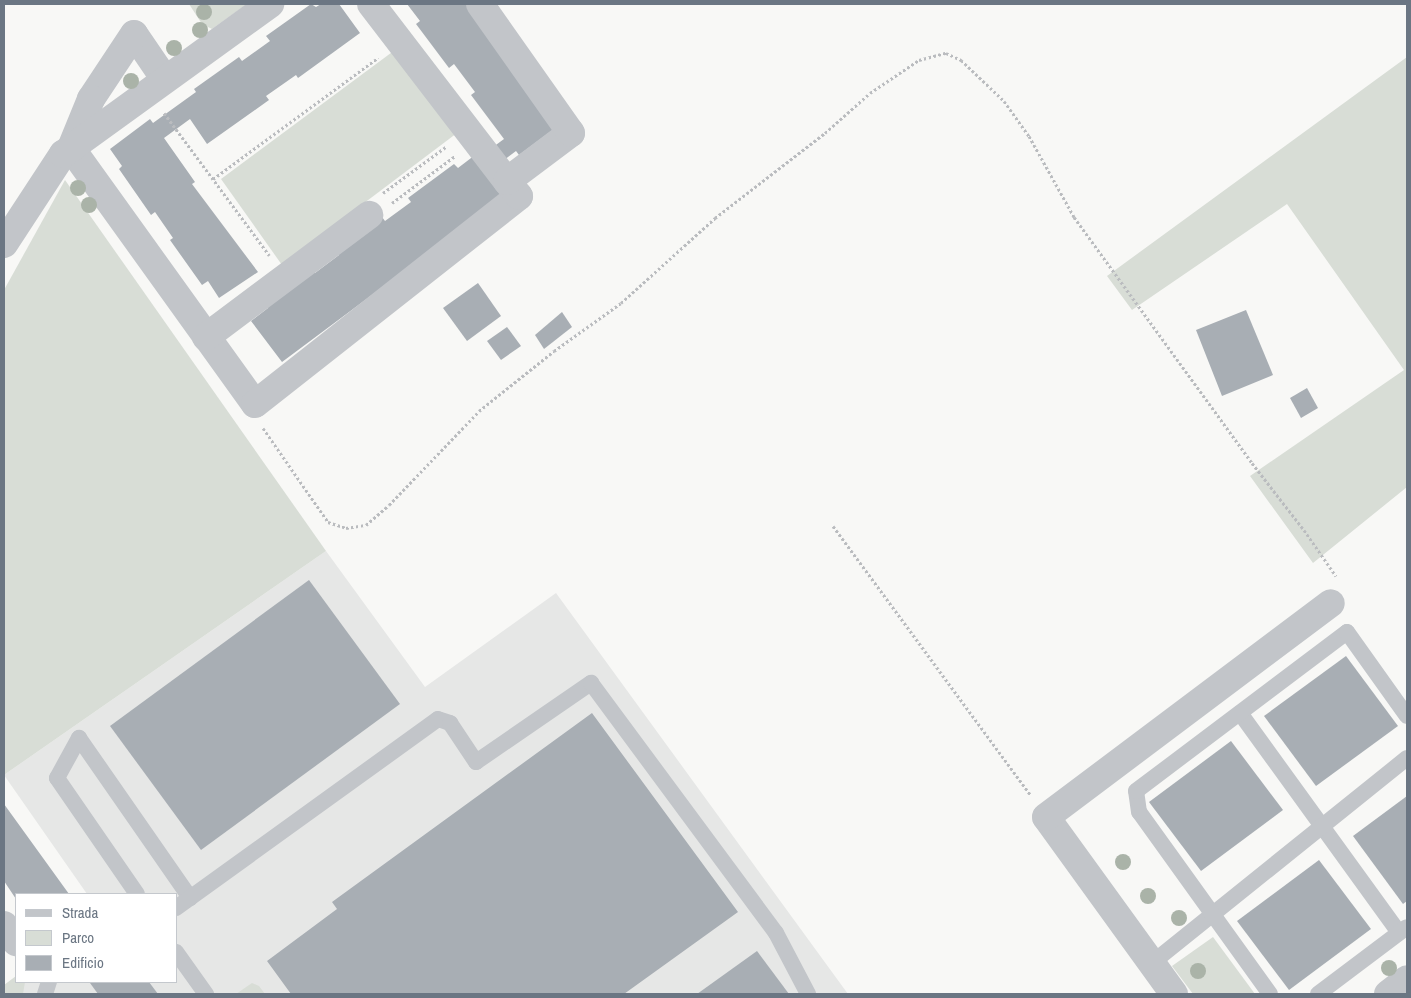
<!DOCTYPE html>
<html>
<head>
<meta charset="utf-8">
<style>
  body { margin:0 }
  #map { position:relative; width:1411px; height:998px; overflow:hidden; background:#f8f8f6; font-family:"Archivo Narrow",sans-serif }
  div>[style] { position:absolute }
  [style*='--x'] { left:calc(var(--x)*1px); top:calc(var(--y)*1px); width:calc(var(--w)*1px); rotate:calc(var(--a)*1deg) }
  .built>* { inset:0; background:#e6e7e6 }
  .green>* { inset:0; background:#d8ddd6 }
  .building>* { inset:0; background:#a8aeb4 }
  .path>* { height:3px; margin-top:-1.5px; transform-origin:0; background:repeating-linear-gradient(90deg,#babcbf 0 2.5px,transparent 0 5px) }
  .service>* { height:16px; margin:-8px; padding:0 8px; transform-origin:8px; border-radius:8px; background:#c2c5c9 }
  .minor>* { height:28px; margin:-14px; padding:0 14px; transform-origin:14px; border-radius:14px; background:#c2c5c9 }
  .trees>* { width:16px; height:16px; margin:-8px; border-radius:50%; background:#aab3a8 }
  span { translate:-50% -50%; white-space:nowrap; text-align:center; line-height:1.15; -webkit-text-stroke:5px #fff; paint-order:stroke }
  .frame { position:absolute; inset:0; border:5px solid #6b7683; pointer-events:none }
  .legend { position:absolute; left:15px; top:893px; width:162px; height:90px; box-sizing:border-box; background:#fff; border:1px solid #c4c8cd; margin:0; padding:6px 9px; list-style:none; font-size:15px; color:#6b7683 }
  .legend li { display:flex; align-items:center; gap:10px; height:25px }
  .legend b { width:25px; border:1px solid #c4c8cd }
</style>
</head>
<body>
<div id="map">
  <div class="built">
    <i style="clip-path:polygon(326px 551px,425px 687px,556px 593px,848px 994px,4px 994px,4px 985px,16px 982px,176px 982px,176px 894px,87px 894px,4px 775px)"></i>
  </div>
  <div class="green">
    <i style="clip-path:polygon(189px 4px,247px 4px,212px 29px,202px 24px)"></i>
    <i style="clip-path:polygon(399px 47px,461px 130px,282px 265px,221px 179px)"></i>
    <i style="clip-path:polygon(1407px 57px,1407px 487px,1313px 563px,1250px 476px,1404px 370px,1287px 204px,1132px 310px,1107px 276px)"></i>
    <i style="clip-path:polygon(65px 180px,326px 551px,4px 775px,4px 290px)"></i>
    <i style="clip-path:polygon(1213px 937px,1255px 994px,1193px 994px,1172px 966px)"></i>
    <i style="clip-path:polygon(16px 976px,16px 982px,25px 982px,23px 994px,4px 994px,4px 985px)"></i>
    <i style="clip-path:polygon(252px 983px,259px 986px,265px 994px,236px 994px)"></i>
  </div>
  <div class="building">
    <i style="clip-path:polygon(311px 4px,316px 7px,321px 4px,339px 4px,360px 33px,298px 78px,296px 75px,266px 96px,269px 100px,207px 144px,190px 119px,164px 138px,195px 182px,192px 184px,258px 272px,219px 298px,208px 281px,202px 285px,170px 240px,173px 238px,155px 212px,151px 215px,119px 169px,122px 166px,110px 149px,150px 119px,153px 123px,171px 110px,196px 92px,194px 89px,239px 57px,242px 61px,270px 41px,266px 36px)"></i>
    <i style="clip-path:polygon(407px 4px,467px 4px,558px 126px,519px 155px,516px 151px,488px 172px,506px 195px,282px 362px,251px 321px,268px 308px,264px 305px,312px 269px,315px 273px,339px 255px,336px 252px,382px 217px,385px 221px,411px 202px,408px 198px,454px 164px,458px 168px,475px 155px,485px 153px,504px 139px,471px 95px,475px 92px,454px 64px,449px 68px,416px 24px,420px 21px)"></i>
    <i style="clip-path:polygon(478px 283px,501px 316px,467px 341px,443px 308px)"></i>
    <i style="clip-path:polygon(1246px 310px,1273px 375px,1222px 396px,1196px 330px)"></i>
    <i style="clip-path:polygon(562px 312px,572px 327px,544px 349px,535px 335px)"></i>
    <i style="clip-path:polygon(507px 327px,521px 346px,501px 360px,487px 341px)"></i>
    <i style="clip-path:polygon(1307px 388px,1318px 408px,1301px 418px,1290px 398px)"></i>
    <i style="clip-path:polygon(309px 580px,400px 704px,201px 850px,110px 726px)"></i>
    <i style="clip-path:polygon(1346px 656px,1398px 726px,1316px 786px,1264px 716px)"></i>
    <i style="clip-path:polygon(592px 713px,738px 912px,624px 994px,291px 994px,267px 961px,337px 909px,332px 902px)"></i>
    <i style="clip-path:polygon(1231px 741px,1283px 810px,1201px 871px,1149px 802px)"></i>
    <i style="clip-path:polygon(1407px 796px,1407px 901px,1403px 904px,1353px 836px)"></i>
    <i style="clip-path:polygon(4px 804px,69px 894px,16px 894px,16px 899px,4px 881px)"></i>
    <i style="clip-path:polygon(1319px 860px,1371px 929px,1289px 990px,1237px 921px)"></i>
    <i style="clip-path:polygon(757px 951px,789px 994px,697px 994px)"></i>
    <i style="clip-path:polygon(92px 982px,149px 982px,158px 994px,98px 994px,90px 983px)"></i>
  </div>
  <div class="path">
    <i style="--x:164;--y:113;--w:177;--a:53.5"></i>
    <i style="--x:213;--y:179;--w:205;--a:-36.3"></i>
    <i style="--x:383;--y:193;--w:79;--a:-36.3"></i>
    <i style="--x:392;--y:203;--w:79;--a:-36.7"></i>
    <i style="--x:263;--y:428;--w:114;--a:55.3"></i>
    <i style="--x:328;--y:522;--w:19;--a:18"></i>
    <i style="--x:346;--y:528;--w:20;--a:-9"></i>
    <i style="--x:366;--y:525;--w:30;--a:-41"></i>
    <i style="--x:389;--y:505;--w:130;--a:-46.2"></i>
    <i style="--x:479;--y:411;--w:96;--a:-38.7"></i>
    <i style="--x:554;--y:351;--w:82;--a:-35.6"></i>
    <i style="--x:621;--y:303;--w:127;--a:-42.1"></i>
    <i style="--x:715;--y:218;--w:139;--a:-37.7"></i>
    <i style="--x:825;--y:133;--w:60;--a:-41.6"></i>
    <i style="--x:870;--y:93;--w:59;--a:-34"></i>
    <i style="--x:919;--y:60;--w:28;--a:-15"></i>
    <i style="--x:946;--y:53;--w:17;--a:25"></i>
    <i style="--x:961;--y:60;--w:59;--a:43.6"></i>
    <i style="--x:1004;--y:101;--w:43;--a:54.5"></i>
    <i style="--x:1029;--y:136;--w:93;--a:60.9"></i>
    <i style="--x:1074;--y:217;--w:304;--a:54.1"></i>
    <i style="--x:1252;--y:463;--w:85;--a:52.2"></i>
    <i style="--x:1304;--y:530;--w:56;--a:55.2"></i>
    <i style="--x:833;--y:526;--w:333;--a:53.7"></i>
  </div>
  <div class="service">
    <i style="--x:1240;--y:713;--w:271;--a:54.1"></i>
    <i style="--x:137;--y:894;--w:141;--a:-124.6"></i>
    <i style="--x:57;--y:778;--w:46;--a:-61.2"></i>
    <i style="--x:79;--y:738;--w:195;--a:55.2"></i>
    <i style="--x:176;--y:908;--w:323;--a:-35.8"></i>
    <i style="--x:438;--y:719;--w:13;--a:18"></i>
    <i style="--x:450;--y:723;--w:47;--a:56.3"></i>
    <i style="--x:476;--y:762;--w:140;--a:-34.5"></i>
    <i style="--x:591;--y:683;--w:311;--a:53.5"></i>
    <i style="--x:776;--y:933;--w:69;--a:62.3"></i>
    <i style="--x:176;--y:952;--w:52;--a:54.5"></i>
    <i style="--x:1152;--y:963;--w:327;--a:-38.8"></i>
    <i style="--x:45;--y:994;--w:13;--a:-72"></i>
    <i style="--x:1270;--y:994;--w:224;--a:-125.7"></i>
    <i style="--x:1139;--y:812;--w:21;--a:-98"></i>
    <i style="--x:1136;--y:791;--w:264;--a:-37"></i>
    <i style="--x:1347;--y:632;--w:103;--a:54.5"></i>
    <i style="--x:1318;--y:994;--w:111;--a:-37"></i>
  </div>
  <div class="minor">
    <i style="--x:371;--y:4;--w:223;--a:52.5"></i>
    <i style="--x:164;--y:78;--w:53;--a:-124.3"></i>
    <i style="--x:134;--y:34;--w:78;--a:123.5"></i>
    <i style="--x:91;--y:99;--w:53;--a:112.2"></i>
    <i style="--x:71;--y:148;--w:315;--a:54.3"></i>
    <i style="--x:255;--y:404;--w:336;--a:-38.2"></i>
    <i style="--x:519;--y:196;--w:19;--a:-129"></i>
    <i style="--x:507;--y:181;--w:80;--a:-36.9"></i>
    <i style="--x:571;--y:133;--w:158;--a:-125.2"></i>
    <i style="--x:4;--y:244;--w:108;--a:-56.8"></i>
    <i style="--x:63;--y:154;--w:256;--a:-35.9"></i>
    <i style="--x:206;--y:337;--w:204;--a:-36.8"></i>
    <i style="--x:4;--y:925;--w:21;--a:55"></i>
    <i style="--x:1174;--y:994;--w:218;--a:-125.9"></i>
    <i style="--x:1046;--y:817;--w:356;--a:-36.9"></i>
    <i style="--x:1388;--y:994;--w:24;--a:-38"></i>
  </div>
  <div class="trees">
    <i style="left:204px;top:12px"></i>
    <i style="left:200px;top:30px"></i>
    <i style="left:174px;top:48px"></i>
    <i style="left:131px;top:81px"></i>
    <i style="left:78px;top:188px"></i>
    <i style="left:89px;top:205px"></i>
    <i style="left:1123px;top:862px"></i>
    <i style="left:1148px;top:896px"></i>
    <i style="left:1179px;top:918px"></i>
    <i style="left:1389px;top:968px"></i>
    <i style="left:1198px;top:971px"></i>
  </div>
  <div class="frame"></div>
  <ul class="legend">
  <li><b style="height:6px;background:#c2c5c9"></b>Strada</li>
  <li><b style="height:14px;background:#d8ddd6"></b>Parco</li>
  <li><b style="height:14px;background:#a8aeb4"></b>Edificio</li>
  </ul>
</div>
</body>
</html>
